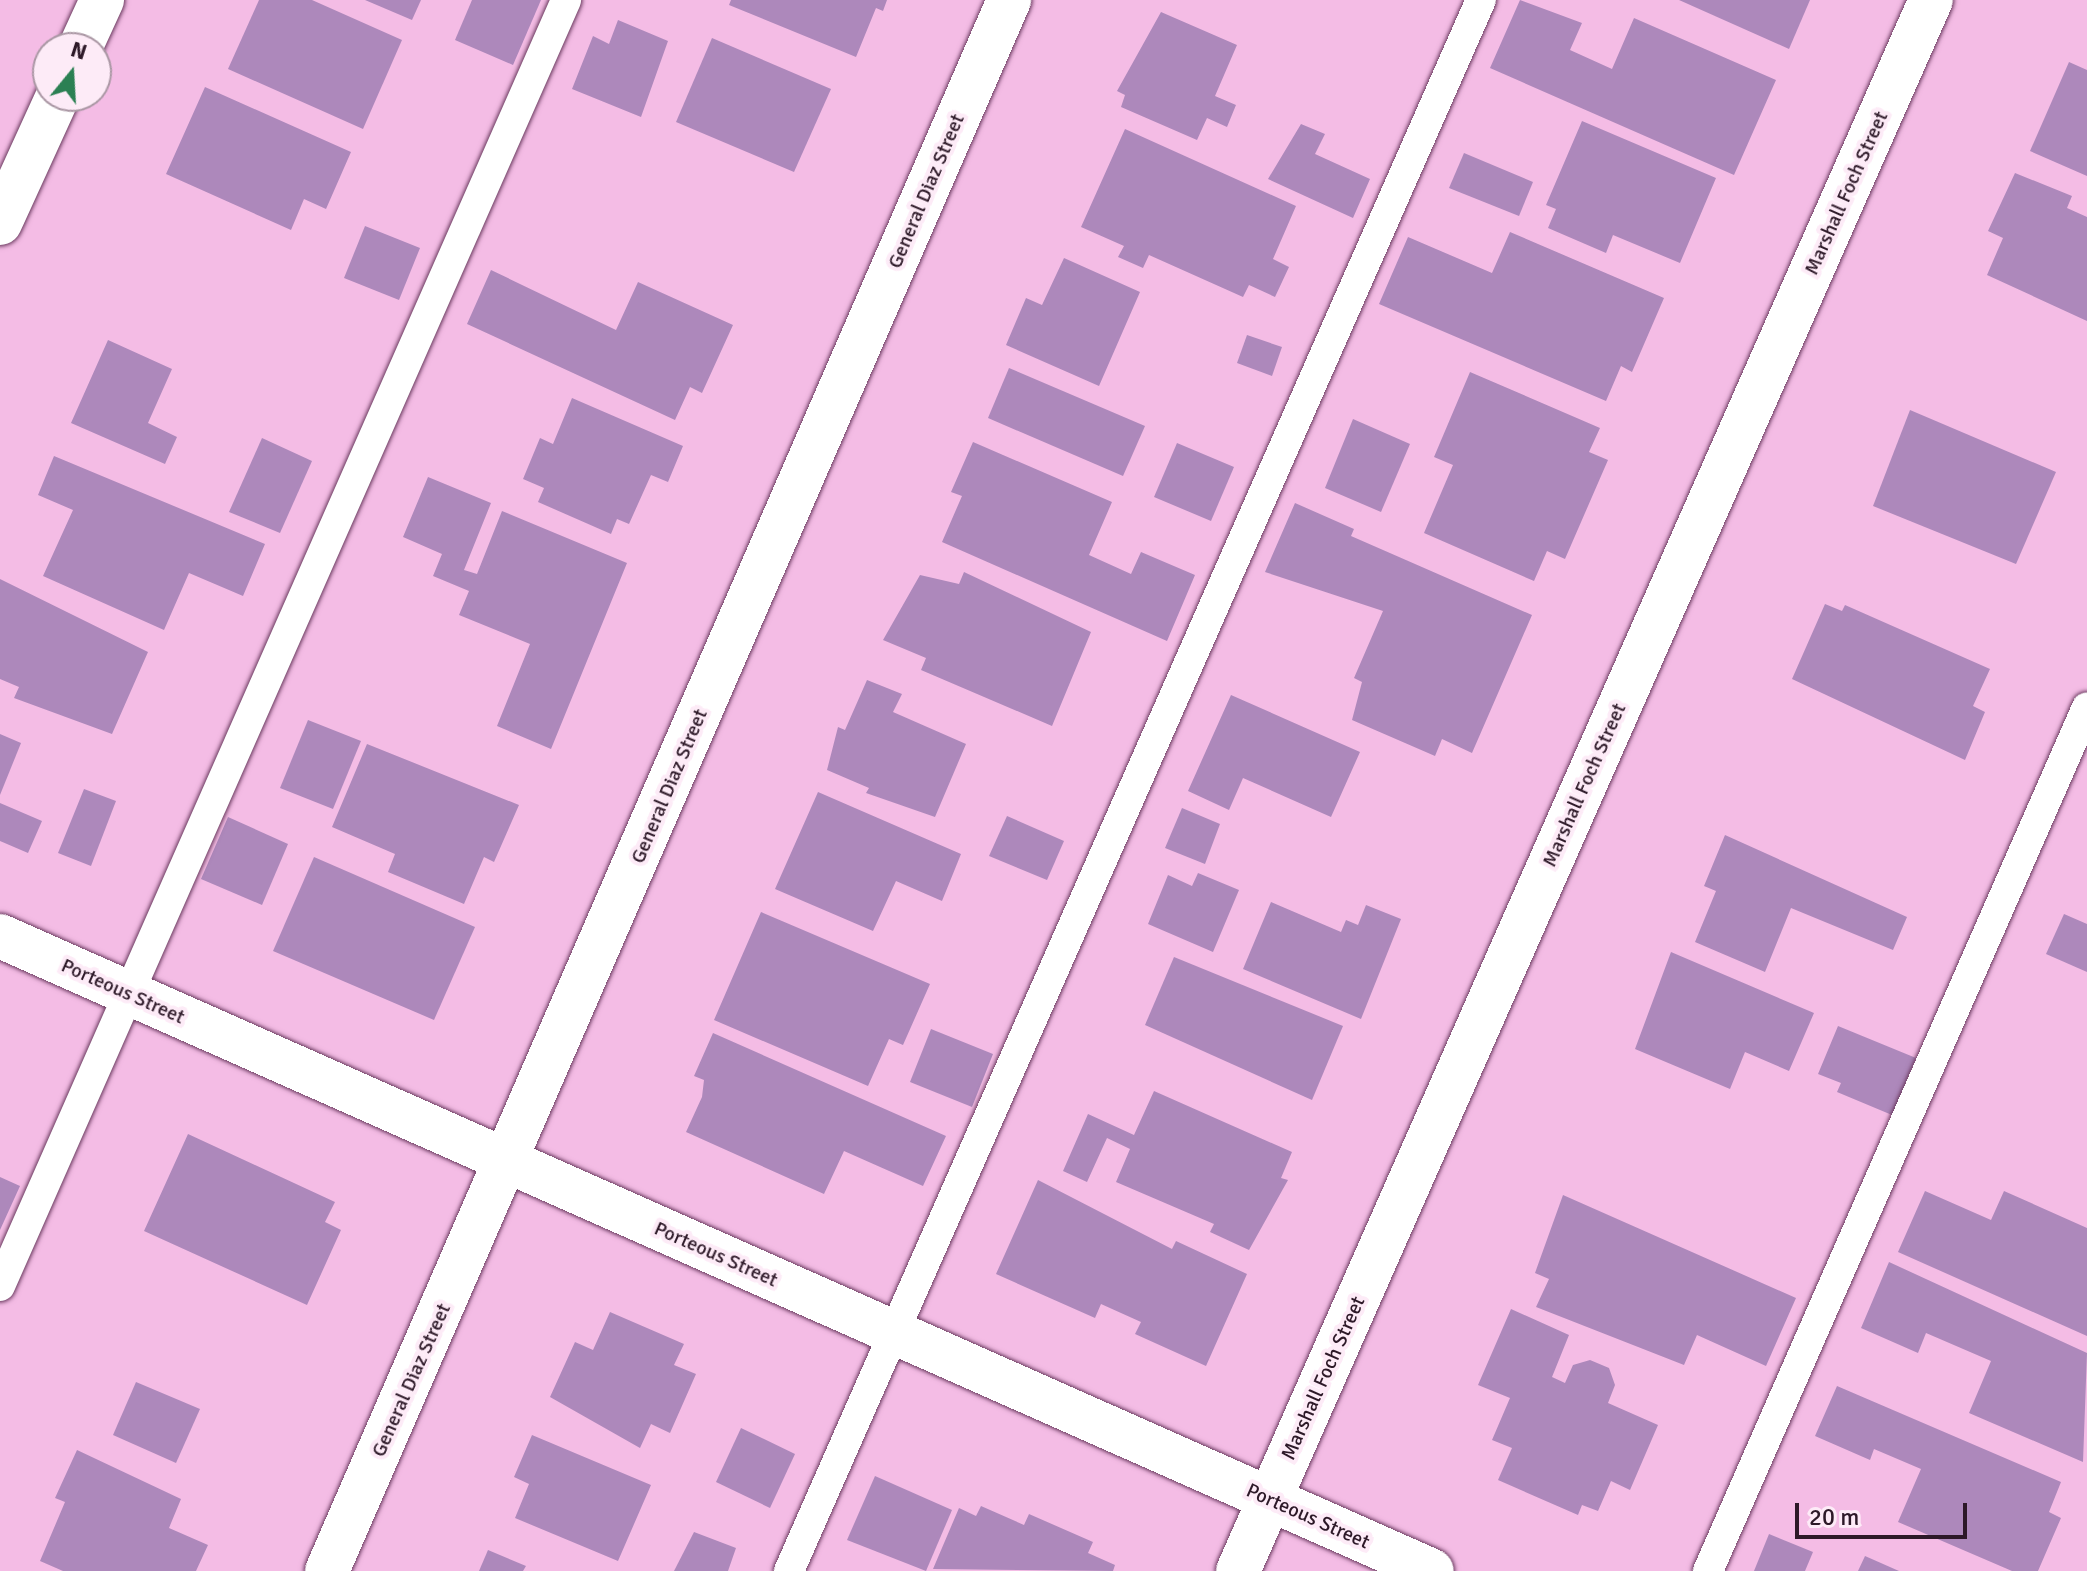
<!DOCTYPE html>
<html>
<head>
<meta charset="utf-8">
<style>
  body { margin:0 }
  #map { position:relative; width:2087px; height:1571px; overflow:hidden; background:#f4bce5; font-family:Signika,sans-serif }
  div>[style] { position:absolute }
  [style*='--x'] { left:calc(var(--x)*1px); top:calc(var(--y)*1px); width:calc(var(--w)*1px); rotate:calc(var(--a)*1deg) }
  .building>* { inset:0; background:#ad88bb }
  .roads { filter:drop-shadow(0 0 2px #6a3a5f) drop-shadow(0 0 2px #6a3a5f) }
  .service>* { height:30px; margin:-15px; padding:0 15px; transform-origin:15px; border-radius:15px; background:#fff }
  .minor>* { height:44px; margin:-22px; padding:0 22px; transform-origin:22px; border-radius:22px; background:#fff }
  span { translate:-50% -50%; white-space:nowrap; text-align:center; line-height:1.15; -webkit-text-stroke:8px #fdebf7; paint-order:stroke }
  .street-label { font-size:20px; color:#2d1928 }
  .north { position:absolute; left:32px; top:32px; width:80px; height:80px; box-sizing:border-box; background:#fdebf7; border:2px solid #aa97a4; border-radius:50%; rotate:18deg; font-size:22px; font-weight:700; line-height:32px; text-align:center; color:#2d1928 }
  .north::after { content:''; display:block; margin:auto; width:28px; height:36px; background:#2b8053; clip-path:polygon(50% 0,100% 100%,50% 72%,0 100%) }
  .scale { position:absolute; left:1795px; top:1503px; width:172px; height:36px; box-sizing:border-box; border:4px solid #2d1928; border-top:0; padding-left:10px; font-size:24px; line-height:28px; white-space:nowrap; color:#2d1928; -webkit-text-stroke:6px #fdebf7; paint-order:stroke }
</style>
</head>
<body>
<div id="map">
  <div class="building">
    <i style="clip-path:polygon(259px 0,312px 0,402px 40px,363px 129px,228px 69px)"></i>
    <i style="clip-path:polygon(365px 0,421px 0,412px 20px)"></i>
    <i style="clip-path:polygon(472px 0,541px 0,513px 65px,455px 40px)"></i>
    <i style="clip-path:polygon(731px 0,887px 0,883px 11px,876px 8px,856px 57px,729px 5px)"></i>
    <i style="clip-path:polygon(1520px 0,1582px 23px,1570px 50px,1612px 69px,1634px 18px,1776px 80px,1734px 175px,1490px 68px)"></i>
    <i style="clip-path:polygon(1679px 0,1810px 0,1789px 49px)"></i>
    <i style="clip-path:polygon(1161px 12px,1237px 45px,1215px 96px,1236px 105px,1227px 127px,1207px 118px,1197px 140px,1121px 107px,1125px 95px,1117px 91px)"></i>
    <i style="clip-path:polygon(618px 20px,668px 41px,641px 117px,572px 89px,593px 36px,609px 44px)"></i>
    <i style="clip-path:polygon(712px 38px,831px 89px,794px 172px,676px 122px)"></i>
    <i style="clip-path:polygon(2069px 62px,2087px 70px,2087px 176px,2030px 151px)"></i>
    <i style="clip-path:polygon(205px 87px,351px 152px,326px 209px,304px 199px,291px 230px,166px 174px)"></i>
    <i style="clip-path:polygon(1582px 121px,1716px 178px,1680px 263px,1613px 235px,1606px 253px,1548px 228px,1556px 209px,1546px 205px)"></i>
    <i style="clip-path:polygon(1301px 124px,1325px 134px,1315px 154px,1370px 179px,1353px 218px,1268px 179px)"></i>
    <i style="clip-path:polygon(1125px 129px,1296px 206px,1273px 259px,1289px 267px,1275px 297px,1249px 285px,1243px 297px,1149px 255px,1143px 268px,1118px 257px,1124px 246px,1081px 227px)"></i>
    <i style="clip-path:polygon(1464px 153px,1533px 182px,1519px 216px,1449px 188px)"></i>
    <i style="clip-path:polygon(2015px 173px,2072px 196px,2067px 208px,2087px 217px,2087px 321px,1987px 275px,2003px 238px,1988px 231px)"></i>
    <i style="clip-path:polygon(365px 226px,420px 248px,399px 300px,344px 278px)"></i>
    <i style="clip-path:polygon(1510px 232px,1664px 298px,1632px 372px,1621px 366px,1606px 401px,1379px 304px,1408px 237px,1492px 273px)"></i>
    <i style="clip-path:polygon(1064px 258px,1140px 292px,1099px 386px,1006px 345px,1026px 298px,1042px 305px)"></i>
    <i style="clip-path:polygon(491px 270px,616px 330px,638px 282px,733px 325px,702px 393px,690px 387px,675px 420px,467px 324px)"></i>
    <i style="clip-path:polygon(1247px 335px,1282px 347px,1272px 376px,1237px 363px)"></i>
    <i style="clip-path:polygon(108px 340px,172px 369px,148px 423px,177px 437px,165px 464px,71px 423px)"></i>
    <i style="clip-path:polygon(1009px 368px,1145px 426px,1123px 476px,988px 418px)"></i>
    <i style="clip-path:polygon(1470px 372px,1600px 428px,1589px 452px,1608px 460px,1565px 559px,1547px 551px,1534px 581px,1424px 533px,1453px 465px,1434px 457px)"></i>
    <i style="clip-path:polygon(572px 398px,683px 446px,668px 482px,651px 475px,629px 524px,617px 519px,611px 534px,538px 502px,544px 488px,523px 479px,540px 438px,553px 444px)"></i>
    <i style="clip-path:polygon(1910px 410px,2056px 472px,2016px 564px,1873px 506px)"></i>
    <i style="clip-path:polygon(1353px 419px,1410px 444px,1381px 512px,1325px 488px)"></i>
    <i style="clip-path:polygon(262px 438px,312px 461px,280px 533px,229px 512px)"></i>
    <i style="clip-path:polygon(973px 442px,1112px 502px,1089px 555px,1131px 574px,1141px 552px,1195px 575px,1167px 641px,942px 542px,962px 496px,951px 492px)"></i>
    <i style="clip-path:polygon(1177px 443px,1234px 467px,1211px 521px,1154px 497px)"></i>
    <i style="clip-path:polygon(54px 456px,265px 544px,243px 596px,189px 573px,164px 630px,43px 576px,73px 510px,38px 495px)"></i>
    <i style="clip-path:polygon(428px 477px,491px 503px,464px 570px,477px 574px,502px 511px,627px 563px,551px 749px,497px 726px,530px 644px,459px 615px,469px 591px,433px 576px,442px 554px,403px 537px)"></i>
    <i style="clip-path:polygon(1295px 503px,1354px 529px,1351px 536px,1532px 615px,1472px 753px,1442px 739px,1435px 756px,1352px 720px,1362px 682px,1354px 678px,1383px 611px,1265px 572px)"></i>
    <i style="clip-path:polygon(964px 572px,1091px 632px,1052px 726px,921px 670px,926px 658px,883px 640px,920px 575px,959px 584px)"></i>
    <i style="clip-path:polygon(0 579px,148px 652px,112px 734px,14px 698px,19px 687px,0 679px)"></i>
    <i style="clip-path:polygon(1825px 604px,1842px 611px,1845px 605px,1990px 669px,1973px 706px,1985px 712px,1965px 760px,1792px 679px)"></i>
    <i style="clip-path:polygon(867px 680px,902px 694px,893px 712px,966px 744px,935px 817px,866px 793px,869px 788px,827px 770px,838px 727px,845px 730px)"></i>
    <i style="clip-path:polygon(1231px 695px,1360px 752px,1331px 817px,1243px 778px,1229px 810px,1188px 791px)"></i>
    <i style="clip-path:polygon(308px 720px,361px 741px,333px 809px,280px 788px)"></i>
    <i style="clip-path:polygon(0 734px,21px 743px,0 795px)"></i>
    <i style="clip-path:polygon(367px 744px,519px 805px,494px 862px,484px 857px,464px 904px,388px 872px,395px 854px,332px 827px)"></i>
    <i style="clip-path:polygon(84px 789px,116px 801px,91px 866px,58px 853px)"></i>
    <i style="clip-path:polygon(818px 792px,961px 854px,942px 901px,896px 881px,873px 931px,775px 889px)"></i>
    <i style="clip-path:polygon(0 803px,42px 821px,28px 853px,0 841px)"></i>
    <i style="clip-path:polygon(1182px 808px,1220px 824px,1205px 864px,1165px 848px)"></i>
    <i style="clip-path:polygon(1007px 816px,1064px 841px,1047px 880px,989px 856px)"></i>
    <i style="clip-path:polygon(228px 817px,288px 844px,262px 905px,201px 879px)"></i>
    <i style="clip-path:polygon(1725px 835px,1907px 917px,1893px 950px,1791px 908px,1765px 972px,1695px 942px,1716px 891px,1704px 886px)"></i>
    <i style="clip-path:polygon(314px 857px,475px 927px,434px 1020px,273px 951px)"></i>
    <i style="clip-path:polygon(1198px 873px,1239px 890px,1213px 952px,1148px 924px,1168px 875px,1192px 886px)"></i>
    <i style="clip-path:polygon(1271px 902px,1341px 932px,1346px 920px,1358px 925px,1366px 905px,1401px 919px,1361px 1019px,1243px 969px)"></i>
    <i style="clip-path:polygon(761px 912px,930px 984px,903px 1045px,889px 1039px,868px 1086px,714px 1020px)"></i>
    <i style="clip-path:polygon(2064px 914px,2087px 924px,2087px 972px,2046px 954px)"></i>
    <i style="clip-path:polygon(1671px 952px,1814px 1013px,1789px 1071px,1745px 1052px,1730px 1089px,1635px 1049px)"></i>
    <i style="clip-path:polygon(1174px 957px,1343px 1026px,1312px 1100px,1145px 1025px)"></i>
    <i style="clip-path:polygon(1838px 1026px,1916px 1058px,1892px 1115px,1837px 1092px,1841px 1083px,1818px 1074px)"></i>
    <i style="clip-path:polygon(931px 1029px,993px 1054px,972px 1107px,910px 1082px)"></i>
    <i style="clip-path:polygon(713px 1033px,946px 1136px,923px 1186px,844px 1151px,824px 1194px,686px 1132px,702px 1097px,704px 1080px,694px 1076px)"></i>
    <i style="clip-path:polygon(1154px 1091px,1292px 1152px,1281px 1178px,1288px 1180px,1249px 1250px,1210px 1232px,1214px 1224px,1116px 1182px,1130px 1149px,1107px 1138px,1087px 1182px,1063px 1171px,1088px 1114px,1134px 1135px)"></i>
    <i style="clip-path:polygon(188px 1134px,335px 1202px,325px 1222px,341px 1230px,307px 1305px,144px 1231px)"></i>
    <i style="clip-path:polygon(0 1177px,20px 1186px,0 1230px)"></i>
    <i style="clip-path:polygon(1038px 1180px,1172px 1249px,1176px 1241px,1247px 1274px,1206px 1366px,1135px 1334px,1141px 1322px,1101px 1304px,1095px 1318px,996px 1274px)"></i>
    <i style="clip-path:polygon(1925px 1191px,1991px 1220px,2004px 1191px,2087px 1228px,2087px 1336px,1898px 1252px)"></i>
    <i style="clip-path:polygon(1563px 1195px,1796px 1298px,1766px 1366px,1697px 1335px,1684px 1365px,1536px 1307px,1549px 1279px,1535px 1273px)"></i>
    <i style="clip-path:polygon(1889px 1262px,2087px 1353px,2083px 1462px,1969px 1413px,1991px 1361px,1926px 1333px,1918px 1353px,1861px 1328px)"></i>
    <i style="clip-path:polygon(1511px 1309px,1569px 1335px,1552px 1377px,1565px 1383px,1573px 1365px,1590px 1360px,1609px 1368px,1615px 1385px,1608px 1403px,1658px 1425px,1630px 1490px,1611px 1481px,1598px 1511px,1582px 1505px,1578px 1515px,1498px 1480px,1512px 1448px,1492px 1440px,1510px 1398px,1478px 1385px)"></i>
    <i style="clip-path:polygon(610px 1312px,684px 1344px,674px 1365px,696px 1374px,670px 1433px,651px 1424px,640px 1448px,550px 1397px,575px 1342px,593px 1350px)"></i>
    <i style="clip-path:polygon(136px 1382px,200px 1409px,176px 1463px,113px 1435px)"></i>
    <i style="clip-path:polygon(1837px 1386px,2061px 1482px,2049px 1512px,2061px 1518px,2038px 1571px,2012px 1571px,1898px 1522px,1921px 1469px,1874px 1449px,1870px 1460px,1815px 1436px)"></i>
    <i style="clip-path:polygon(741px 1428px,795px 1454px,770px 1508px,716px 1482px)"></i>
    <i style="clip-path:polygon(532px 1435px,651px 1485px,618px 1561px,515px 1518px,529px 1484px,514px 1477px)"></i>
    <i style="clip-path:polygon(77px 1450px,181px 1499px,169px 1528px,208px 1545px,196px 1571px,63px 1571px,40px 1561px,65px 1502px,55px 1498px)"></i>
    <i style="clip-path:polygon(875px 1476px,952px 1510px,926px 1571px,847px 1540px)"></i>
    <i style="clip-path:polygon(981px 1506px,1024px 1525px,1029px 1514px,1093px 1542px,1088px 1553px,1115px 1565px,1113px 1571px,933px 1569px,959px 1508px,976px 1516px)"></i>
    <i style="clip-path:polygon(694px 1532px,736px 1548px,728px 1571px,674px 1571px)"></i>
    <i style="clip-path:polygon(1769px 1534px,1813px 1552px,1805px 1571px,1754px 1571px)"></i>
    <i style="clip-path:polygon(488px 1550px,526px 1566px,523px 1571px,479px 1571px)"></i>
    <i style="clip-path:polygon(1865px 1556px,1899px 1571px,1858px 1571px)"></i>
  </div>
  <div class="roads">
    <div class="service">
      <i style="--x:0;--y:1286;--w:1405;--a:-66.24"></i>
      <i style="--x:789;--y:1571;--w:1717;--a:-66.23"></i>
      <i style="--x:1708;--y:1571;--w:943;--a:-66.31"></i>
    </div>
    <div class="minor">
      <i style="--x:80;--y:48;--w:53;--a:-65.4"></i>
      <i style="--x:0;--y:223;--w:140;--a:-65.5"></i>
      <i style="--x:0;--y:936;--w:1566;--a:23.91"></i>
      <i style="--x:327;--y:1571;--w:1713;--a:-66.53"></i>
      <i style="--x:1238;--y:1571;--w:1717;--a:-66.2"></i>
    </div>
  </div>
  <div class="street-label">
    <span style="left:926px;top:191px;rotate:-67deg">General Diaz Street</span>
    <span style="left:1846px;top:193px;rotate:-66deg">Marshall Foch Street</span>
    <span style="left:1584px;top:785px;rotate:-66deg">Marshall Foch Street</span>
    <span style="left:669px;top:786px;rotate:-67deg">General Diaz Street</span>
    <span style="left:123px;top:991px;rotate:24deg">Porteous Street</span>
    <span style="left:716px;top:1254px;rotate:24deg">Porteous Street</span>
    <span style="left:1323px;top:1378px;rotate:-66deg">Marshall Foch Street</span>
    <span style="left:411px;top:1380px;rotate:-66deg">General Diaz Street</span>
    <span style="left:1308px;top:1516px;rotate:24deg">Porteous Street</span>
  </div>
  <div class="north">N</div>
  <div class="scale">20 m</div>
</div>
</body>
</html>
